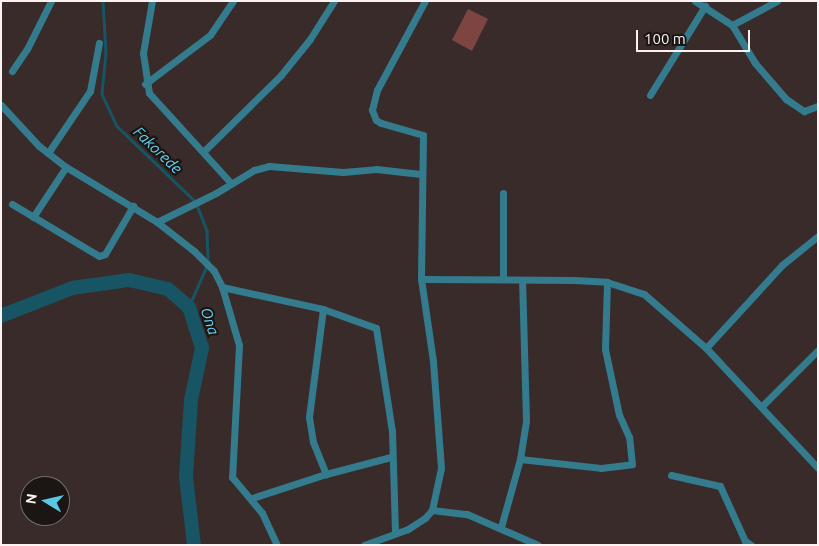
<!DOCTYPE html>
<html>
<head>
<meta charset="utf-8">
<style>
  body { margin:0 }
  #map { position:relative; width:819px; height:546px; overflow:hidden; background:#382b2a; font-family:Ubuntu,sans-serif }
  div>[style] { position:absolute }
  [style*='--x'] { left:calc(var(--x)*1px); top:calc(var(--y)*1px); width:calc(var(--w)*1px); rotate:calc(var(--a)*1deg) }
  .green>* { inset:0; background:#7d4442 }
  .stream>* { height:2.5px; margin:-1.25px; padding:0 1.25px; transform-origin:1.25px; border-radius:1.25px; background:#175564 }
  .river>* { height:14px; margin:-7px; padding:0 7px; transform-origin:7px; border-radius:7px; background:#175564 }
  .minor>* { height:7px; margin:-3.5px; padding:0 3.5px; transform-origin:3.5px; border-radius:3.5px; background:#337b8d }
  span { translate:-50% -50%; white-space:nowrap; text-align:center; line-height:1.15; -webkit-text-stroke:4.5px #1b1514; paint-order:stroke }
  .water-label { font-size:15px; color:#64d7f4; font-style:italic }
  .frame { position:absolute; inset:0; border:2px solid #fbf2f1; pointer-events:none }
  .north { position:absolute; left:20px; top:476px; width:50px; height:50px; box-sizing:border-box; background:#1b1514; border:1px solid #756d6c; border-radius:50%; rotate:279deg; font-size:14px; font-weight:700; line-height:20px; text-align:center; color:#fbf2f1 }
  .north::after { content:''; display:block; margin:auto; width:18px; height:22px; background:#59c8e4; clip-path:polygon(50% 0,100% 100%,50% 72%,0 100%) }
  .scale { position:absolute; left:636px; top:30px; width:114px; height:22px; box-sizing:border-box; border:2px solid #fbf2f1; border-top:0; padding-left:6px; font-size:15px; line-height:18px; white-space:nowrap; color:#fbf2f1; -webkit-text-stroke:4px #1b1514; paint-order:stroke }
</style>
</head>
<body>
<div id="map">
  <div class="green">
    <i style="clip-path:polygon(468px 9px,488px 19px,472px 51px,452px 40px)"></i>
  </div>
  <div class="stream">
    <i style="--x:103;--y:1;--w:52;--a:86.7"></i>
    <i style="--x:106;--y:53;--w:41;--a:95.6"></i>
    <i style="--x:102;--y:94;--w:35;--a:65"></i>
    <i style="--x:117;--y:126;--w:110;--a:43.9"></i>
    <i style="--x:196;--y:202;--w:31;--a:69"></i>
    <i style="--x:207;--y:231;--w:33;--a:88"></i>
    <i style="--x:208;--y:264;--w:47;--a:113.8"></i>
  </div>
  <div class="river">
    <i style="--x:1;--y:316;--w:76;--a:-21.5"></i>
    <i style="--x:72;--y:288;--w:58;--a:-8"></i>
    <i style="--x:129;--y:280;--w:40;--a:13"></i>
    <i style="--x:168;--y:289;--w:28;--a:41"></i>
    <i style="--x:189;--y:307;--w:43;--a:72.4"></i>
    <i style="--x:202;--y:348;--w:53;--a:101.9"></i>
    <i style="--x:191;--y:400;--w:77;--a:93.7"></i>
    <i style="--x:186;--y:477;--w:68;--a:83.3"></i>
  </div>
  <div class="minor">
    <i style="--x:152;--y:1;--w:53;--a:99.8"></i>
    <i style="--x:143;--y:53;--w:40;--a:81.5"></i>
    <i style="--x:149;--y:93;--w:122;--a:47.7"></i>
    <i style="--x:695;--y:1;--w:44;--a:33"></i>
    <i style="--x:732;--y:25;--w:44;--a:58.8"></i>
    <i style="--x:755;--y:63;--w:48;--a:49.3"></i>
    <i style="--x:786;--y:99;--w:22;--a:34"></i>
    <i style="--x:804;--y:111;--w:15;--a:-20"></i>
    <i style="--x:732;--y:25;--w:51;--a:-28.1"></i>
    <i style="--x:12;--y:71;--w:27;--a:-56"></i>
    <i style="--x:27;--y:49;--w:54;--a:-63.4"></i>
    <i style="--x:145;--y:84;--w:81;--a:-37"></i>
    <i style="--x:210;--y:35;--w:41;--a:-55.9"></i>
    <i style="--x:650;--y:95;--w:105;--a:-58.3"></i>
    <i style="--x:1;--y:105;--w:56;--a:47.2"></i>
    <i style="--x:39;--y:146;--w:34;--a:38"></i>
    <i style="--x:66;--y:167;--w:106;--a:31.1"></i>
    <i style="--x:157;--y:222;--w:47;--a:38.1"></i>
    <i style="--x:194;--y:251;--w:28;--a:45"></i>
    <i style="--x:214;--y:271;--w:18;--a:63"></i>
    <i style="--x:222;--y:287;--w:60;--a:73.7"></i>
    <i style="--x:239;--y:345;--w:132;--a:93"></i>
    <i style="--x:232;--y:477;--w:47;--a:50.2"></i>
    <i style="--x:262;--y:513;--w:35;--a:65"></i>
    <i style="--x:204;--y:151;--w:108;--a:-44.6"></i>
    <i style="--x:281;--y:75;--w:46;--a:-51.1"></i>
    <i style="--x:310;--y:39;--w:45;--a:-57.7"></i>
    <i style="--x:48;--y:153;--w:75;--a:-55.9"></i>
    <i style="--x:90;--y:91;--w:49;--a:-79.4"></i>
    <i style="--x:503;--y:193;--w:85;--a:90"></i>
    <i style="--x:12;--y:204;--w:101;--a:30.9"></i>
    <i style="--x:99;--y:256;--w:6;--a:-18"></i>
    <i style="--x:105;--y:254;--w:56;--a:-59.7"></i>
    <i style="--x:33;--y:217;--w:60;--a:-56.6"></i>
    <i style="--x:157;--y:222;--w:66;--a:-26.2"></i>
    <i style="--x:216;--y:193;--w:44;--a:-31.2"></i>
    <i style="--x:254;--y:170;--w:16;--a:-15"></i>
    <i style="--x:269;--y:166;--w:74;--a:4.6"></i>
    <i style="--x:343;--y:172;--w:33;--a:-5"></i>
    <i style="--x:376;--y:169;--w:45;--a:6.3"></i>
    <i style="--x:421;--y:279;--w:153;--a:0.4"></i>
    <i style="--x:574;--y:280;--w:33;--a:3"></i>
    <i style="--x:607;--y:282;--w:39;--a:18"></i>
    <i style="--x:644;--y:294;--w:82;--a:41.1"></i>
    <i style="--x:706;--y:348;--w:164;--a:47"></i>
    <i style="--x:222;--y:287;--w:103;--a:12.3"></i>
    <i style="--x:323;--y:309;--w:56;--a:19.7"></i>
    <i style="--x:376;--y:328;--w:104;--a:81.2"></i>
    <i style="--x:392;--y:431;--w:101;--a:88.3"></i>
    <i style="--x:323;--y:309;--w:109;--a:97.4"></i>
    <i style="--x:309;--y:417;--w:25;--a:81"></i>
    <i style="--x:313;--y:442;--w:35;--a:68"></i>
    <i style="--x:706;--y:348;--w:113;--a:-47.5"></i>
    <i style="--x:782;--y:265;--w:46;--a:-38.9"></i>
    <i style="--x:762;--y:406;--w:79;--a:-45"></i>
    <i style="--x:520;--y:459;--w:81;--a:6.3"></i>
    <i style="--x:601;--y:468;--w:31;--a:-7"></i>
    <i style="--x:632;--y:464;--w:27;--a:-96"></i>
    <i style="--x:629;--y:437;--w:24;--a:-114"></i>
    <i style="--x:619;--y:415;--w:67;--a:-102"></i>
    <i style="--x:605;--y:349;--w:67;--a:-88.3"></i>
    <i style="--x:671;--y:475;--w:50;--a:12.7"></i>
    <i style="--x:720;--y:486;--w:60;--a:65.6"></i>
    <i style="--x:745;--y:541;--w:7;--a:34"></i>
    <i style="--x:252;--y:498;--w:78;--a:-18"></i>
    <i style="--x:326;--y:474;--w:67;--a:-14.7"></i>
    <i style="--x:432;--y:510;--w:35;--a:7"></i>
    <i style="--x:467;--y:514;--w:77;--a:23.6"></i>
    <i style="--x:501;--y:527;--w:71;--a:-74.4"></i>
    <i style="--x:520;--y:459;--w:38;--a:-81"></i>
    <i style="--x:526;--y:421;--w:141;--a:-91.6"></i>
    <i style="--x:364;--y:545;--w:47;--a:-20"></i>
    <i style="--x:408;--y:529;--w:20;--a:-33"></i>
    <i style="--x:425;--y:518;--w:11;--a:-49"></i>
    <i style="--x:432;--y:510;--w:43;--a:-77.9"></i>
    <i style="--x:441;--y:468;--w:107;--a:-94.3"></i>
    <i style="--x:433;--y:361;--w:83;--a:-98.3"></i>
    <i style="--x:421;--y:279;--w:144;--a:-89.2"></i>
    <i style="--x:423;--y:135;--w:44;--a:-164.1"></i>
    <i style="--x:381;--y:123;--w:6;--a:-149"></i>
    <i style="--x:376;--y:120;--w:11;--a:-112"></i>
    <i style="--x:372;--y:110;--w:21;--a:-76"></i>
    <i style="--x:377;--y:90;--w:101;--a:-61.7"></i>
  </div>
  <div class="water-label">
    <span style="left:158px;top:150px;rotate:44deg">Fakorede</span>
    <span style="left:210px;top:321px;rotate:72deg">Ona</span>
  </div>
  <div class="frame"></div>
  <div class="north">N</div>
  <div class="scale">100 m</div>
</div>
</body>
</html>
